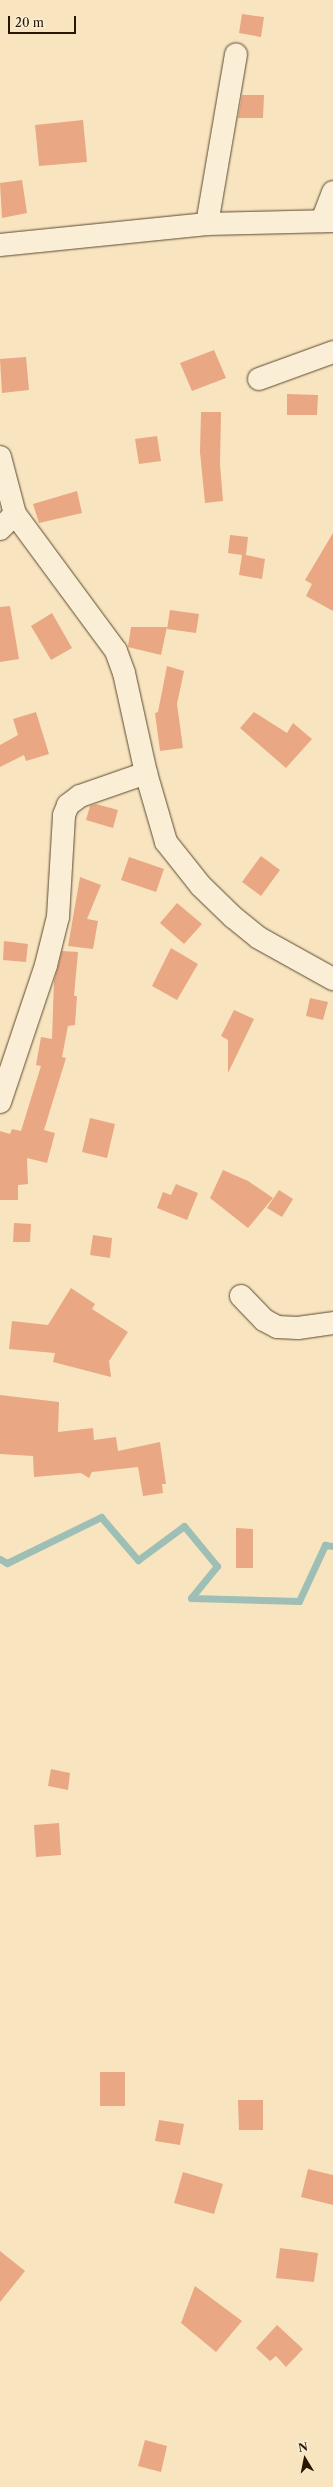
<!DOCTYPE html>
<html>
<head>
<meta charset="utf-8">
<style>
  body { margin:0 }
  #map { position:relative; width:333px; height:2487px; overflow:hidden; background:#f8e5c0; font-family:"Libre Caslon Text",serif }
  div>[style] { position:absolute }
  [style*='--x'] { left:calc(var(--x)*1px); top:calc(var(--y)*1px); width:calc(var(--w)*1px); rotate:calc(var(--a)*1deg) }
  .stream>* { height:7px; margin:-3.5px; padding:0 3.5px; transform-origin:3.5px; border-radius:3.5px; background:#9dbfb5 }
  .building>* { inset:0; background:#e9a783 }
  .roads { filter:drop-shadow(0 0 1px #5d4930) drop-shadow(0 0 1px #5d4930) }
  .minor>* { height:22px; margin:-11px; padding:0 11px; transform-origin:11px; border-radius:11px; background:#faeed6 }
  span { translate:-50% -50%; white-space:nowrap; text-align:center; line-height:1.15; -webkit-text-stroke:3px #faeed6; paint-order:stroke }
  .north { position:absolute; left:285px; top:2439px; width:40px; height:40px; -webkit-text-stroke:3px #faeed6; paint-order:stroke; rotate:350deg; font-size:11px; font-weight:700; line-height:16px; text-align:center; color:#291500 }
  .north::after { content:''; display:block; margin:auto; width:14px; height:18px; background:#291500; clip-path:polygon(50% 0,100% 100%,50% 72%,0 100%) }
  .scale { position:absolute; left:8px; top:16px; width:68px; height:18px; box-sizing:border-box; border:2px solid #291500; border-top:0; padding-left:5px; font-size:12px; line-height:14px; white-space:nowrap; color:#291500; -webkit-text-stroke:3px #faeed6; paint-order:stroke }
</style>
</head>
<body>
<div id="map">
  <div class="stream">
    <i style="--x:0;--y:1559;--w:8;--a:30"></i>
    <i style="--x:7;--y:1563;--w:105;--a:-26.1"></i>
    <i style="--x:101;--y:1517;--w:57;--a:49.3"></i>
    <i style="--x:138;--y:1560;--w:57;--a:-36.5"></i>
    <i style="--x:184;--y:1526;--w:52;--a:50.5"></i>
    <i style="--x:217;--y:1566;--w:41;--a:129.1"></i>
    <i style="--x:191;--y:1598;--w:108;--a:1.6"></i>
    <i style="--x:299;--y:1601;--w:62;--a:-65.1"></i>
    <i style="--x:325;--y:1545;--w:8;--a:7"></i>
  </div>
  <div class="building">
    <i style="clip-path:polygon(242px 14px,264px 17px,261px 37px,239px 33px)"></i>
    <i style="clip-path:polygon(242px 95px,264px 95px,263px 118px,238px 118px)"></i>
    <i style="clip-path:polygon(83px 120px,87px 162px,39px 166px,35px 125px)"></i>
    <i style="clip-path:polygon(22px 180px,27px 213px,2px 218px,0 183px)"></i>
    <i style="clip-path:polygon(214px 350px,226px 378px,192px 391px,180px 363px)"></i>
    <i style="clip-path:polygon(26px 357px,29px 390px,2px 393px,0 359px)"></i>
    <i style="clip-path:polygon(287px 394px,318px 395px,317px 415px,287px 415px)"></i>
    <i style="clip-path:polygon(201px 412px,221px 412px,220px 464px,223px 501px,205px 503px,200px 452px)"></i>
    <i style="clip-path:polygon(157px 436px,161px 461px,139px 464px,135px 439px)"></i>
    <i style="clip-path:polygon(77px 491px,82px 513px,39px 523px,33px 504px)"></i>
    <i style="clip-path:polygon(333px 533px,333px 611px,306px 596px,312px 584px,305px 580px)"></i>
    <i style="clip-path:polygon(230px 535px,248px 537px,246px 555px,265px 559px,262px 579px,239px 575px,242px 555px,228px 553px)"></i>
    <i style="clip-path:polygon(10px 606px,19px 659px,0 662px,0 607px)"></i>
    <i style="clip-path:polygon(170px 610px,199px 614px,196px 633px,167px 629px)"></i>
    <i style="clip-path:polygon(52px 613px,72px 648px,51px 660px,31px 626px)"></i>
    <i style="clip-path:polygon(131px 627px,167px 627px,161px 655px,128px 647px)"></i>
    <i style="clip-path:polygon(167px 666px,184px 671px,177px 704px,183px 748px,160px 751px,155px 713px,158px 712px)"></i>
    <i style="clip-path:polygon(36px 712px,49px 754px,26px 761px,24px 755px,0 767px,0 745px,18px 735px,13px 719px)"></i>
    <i style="clip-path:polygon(254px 712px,287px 733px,293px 723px,312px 739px,286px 768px,240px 728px)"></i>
    <i style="clip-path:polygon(96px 804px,118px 810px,113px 828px,86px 820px,90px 806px)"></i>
    <i style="clip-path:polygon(261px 856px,280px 870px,261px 896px,242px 882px)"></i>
    <i style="clip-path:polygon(129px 857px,164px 869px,156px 892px,121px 880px)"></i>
    <i style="clip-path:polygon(80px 877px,101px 885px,87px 919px,98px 921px,93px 949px,68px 946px)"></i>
    <i style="clip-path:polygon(177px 903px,202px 924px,184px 944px,160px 923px)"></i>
    <i style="clip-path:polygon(4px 941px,28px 944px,26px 962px,3px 960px)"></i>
    <i style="clip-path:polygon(171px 948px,198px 964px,177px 1000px,152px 986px)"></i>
    <i style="clip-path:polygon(62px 951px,78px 952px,74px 996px,77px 996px,75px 1025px,68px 1026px,62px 1057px,66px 1058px,44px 1130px,55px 1133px,47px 1163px,27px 1158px,28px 1184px,18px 1185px,18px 1200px,0 1200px,0 1131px,10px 1134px,12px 1129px,21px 1131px,41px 1066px,36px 1065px,41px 1037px,52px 1039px,54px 981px)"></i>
    <i style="clip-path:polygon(310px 998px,328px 1002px,323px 1020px,306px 1016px)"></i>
    <i style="clip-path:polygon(234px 1010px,254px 1019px,228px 1073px,228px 1040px,221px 1036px)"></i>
    <i style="clip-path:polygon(90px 1118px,115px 1124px,107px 1158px,82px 1152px)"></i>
    <i style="clip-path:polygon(223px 1170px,248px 1181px,273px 1198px,248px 1228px,210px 1198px)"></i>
    <i style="clip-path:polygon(176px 1184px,198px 1193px,187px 1220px,157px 1208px,163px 1192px,171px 1195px)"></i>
    <i style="clip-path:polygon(279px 1190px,293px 1199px,282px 1217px,267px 1208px)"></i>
    <i style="clip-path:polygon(14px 1223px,31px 1224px,30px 1242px,13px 1242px)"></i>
    <i style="clip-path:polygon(93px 1235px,112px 1238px,110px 1258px,90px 1255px)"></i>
    <i style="clip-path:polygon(71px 1288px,95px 1304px,92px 1309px,128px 1332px,109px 1361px,111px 1377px,53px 1362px,55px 1353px,9px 1349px,12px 1321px,48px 1325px)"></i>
    <i style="clip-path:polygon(0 1395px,59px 1402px,58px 1432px,93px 1428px,94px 1440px,116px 1437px,118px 1451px,160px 1442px,166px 1484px,162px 1484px,163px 1493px,143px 1496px,138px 1467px,92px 1472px,89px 1478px,81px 1473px,34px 1477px,33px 1456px,0 1454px)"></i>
    <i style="clip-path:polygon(236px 1528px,253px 1529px,253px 1568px,236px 1568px)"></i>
    <i style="clip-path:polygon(51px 1769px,70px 1773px,68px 1790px,48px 1786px)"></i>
    <i style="clip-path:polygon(59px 1823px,61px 1855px,36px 1857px,34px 1825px)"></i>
    <i style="clip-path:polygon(100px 2072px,125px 2072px,125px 2106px,100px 2106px)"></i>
    <i style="clip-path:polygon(238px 2100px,263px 2100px,263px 2130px,239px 2130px)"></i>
    <i style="clip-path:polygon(159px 2120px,184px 2124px,180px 2145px,155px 2141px)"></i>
    <i style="clip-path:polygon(308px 2169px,333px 2175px,333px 2205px,301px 2197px)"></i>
    <i style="clip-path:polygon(183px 2172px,223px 2184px,214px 2214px,174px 2203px)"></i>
    <i style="clip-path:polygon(280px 2248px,318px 2253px,314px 2282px,276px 2278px)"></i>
    <i style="clip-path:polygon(0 2251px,25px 2271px,0 2302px)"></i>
    <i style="clip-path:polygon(195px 2286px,242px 2321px,216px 2352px,181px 2323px)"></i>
    <i style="clip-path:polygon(277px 2325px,303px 2349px,286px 2367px,276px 2356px,270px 2361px,256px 2348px)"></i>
    <i style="clip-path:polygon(145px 2440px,167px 2446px,161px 2472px,138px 2466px)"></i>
  </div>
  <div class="roads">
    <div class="minor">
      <i style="--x:322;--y:221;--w:31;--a:-69"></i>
      <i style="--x:207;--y:224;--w:172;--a:-80.3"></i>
      <i style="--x:0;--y:245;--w:208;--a:-5.8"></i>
      <i style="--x:207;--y:224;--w:126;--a:-1.4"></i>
      <i style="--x:259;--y:379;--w:79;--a:-20"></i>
      <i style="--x:0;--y:457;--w:59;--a:75.3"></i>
      <i style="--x:15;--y:514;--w:170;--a:53.6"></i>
      <i style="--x:116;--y:651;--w:23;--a:70"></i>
      <i style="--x:124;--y:673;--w:102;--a:77.6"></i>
      <i style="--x:146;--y:773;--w:72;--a:73.8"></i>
      <i style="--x:166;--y:842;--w:56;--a:51.5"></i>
      <i style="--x:201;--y:886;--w:45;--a:44.1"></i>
      <i style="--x:233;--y:917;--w:33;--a:39"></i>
      <i style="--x:259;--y:938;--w:85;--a:29"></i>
      <i style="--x:0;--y:529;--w:21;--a:-45"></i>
      <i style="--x:0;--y:1102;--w:145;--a:-71.4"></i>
      <i style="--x:46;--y:965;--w:49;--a:-76"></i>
      <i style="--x:58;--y:917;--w:102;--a:-86.6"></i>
      <i style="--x:64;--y:815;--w:11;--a:-68"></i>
      <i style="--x:68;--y:805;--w:15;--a:-37"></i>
      <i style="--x:80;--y:796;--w:70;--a:-19.2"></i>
      <i style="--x:241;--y:1296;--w:33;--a:46"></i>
      <i style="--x:264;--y:1320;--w:15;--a:28"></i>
      <i style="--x:277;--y:1327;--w:21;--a:3"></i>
      <i style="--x:298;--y:1328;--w:35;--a:-8"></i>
    </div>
  </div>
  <div class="north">N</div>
  <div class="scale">20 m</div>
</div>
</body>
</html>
